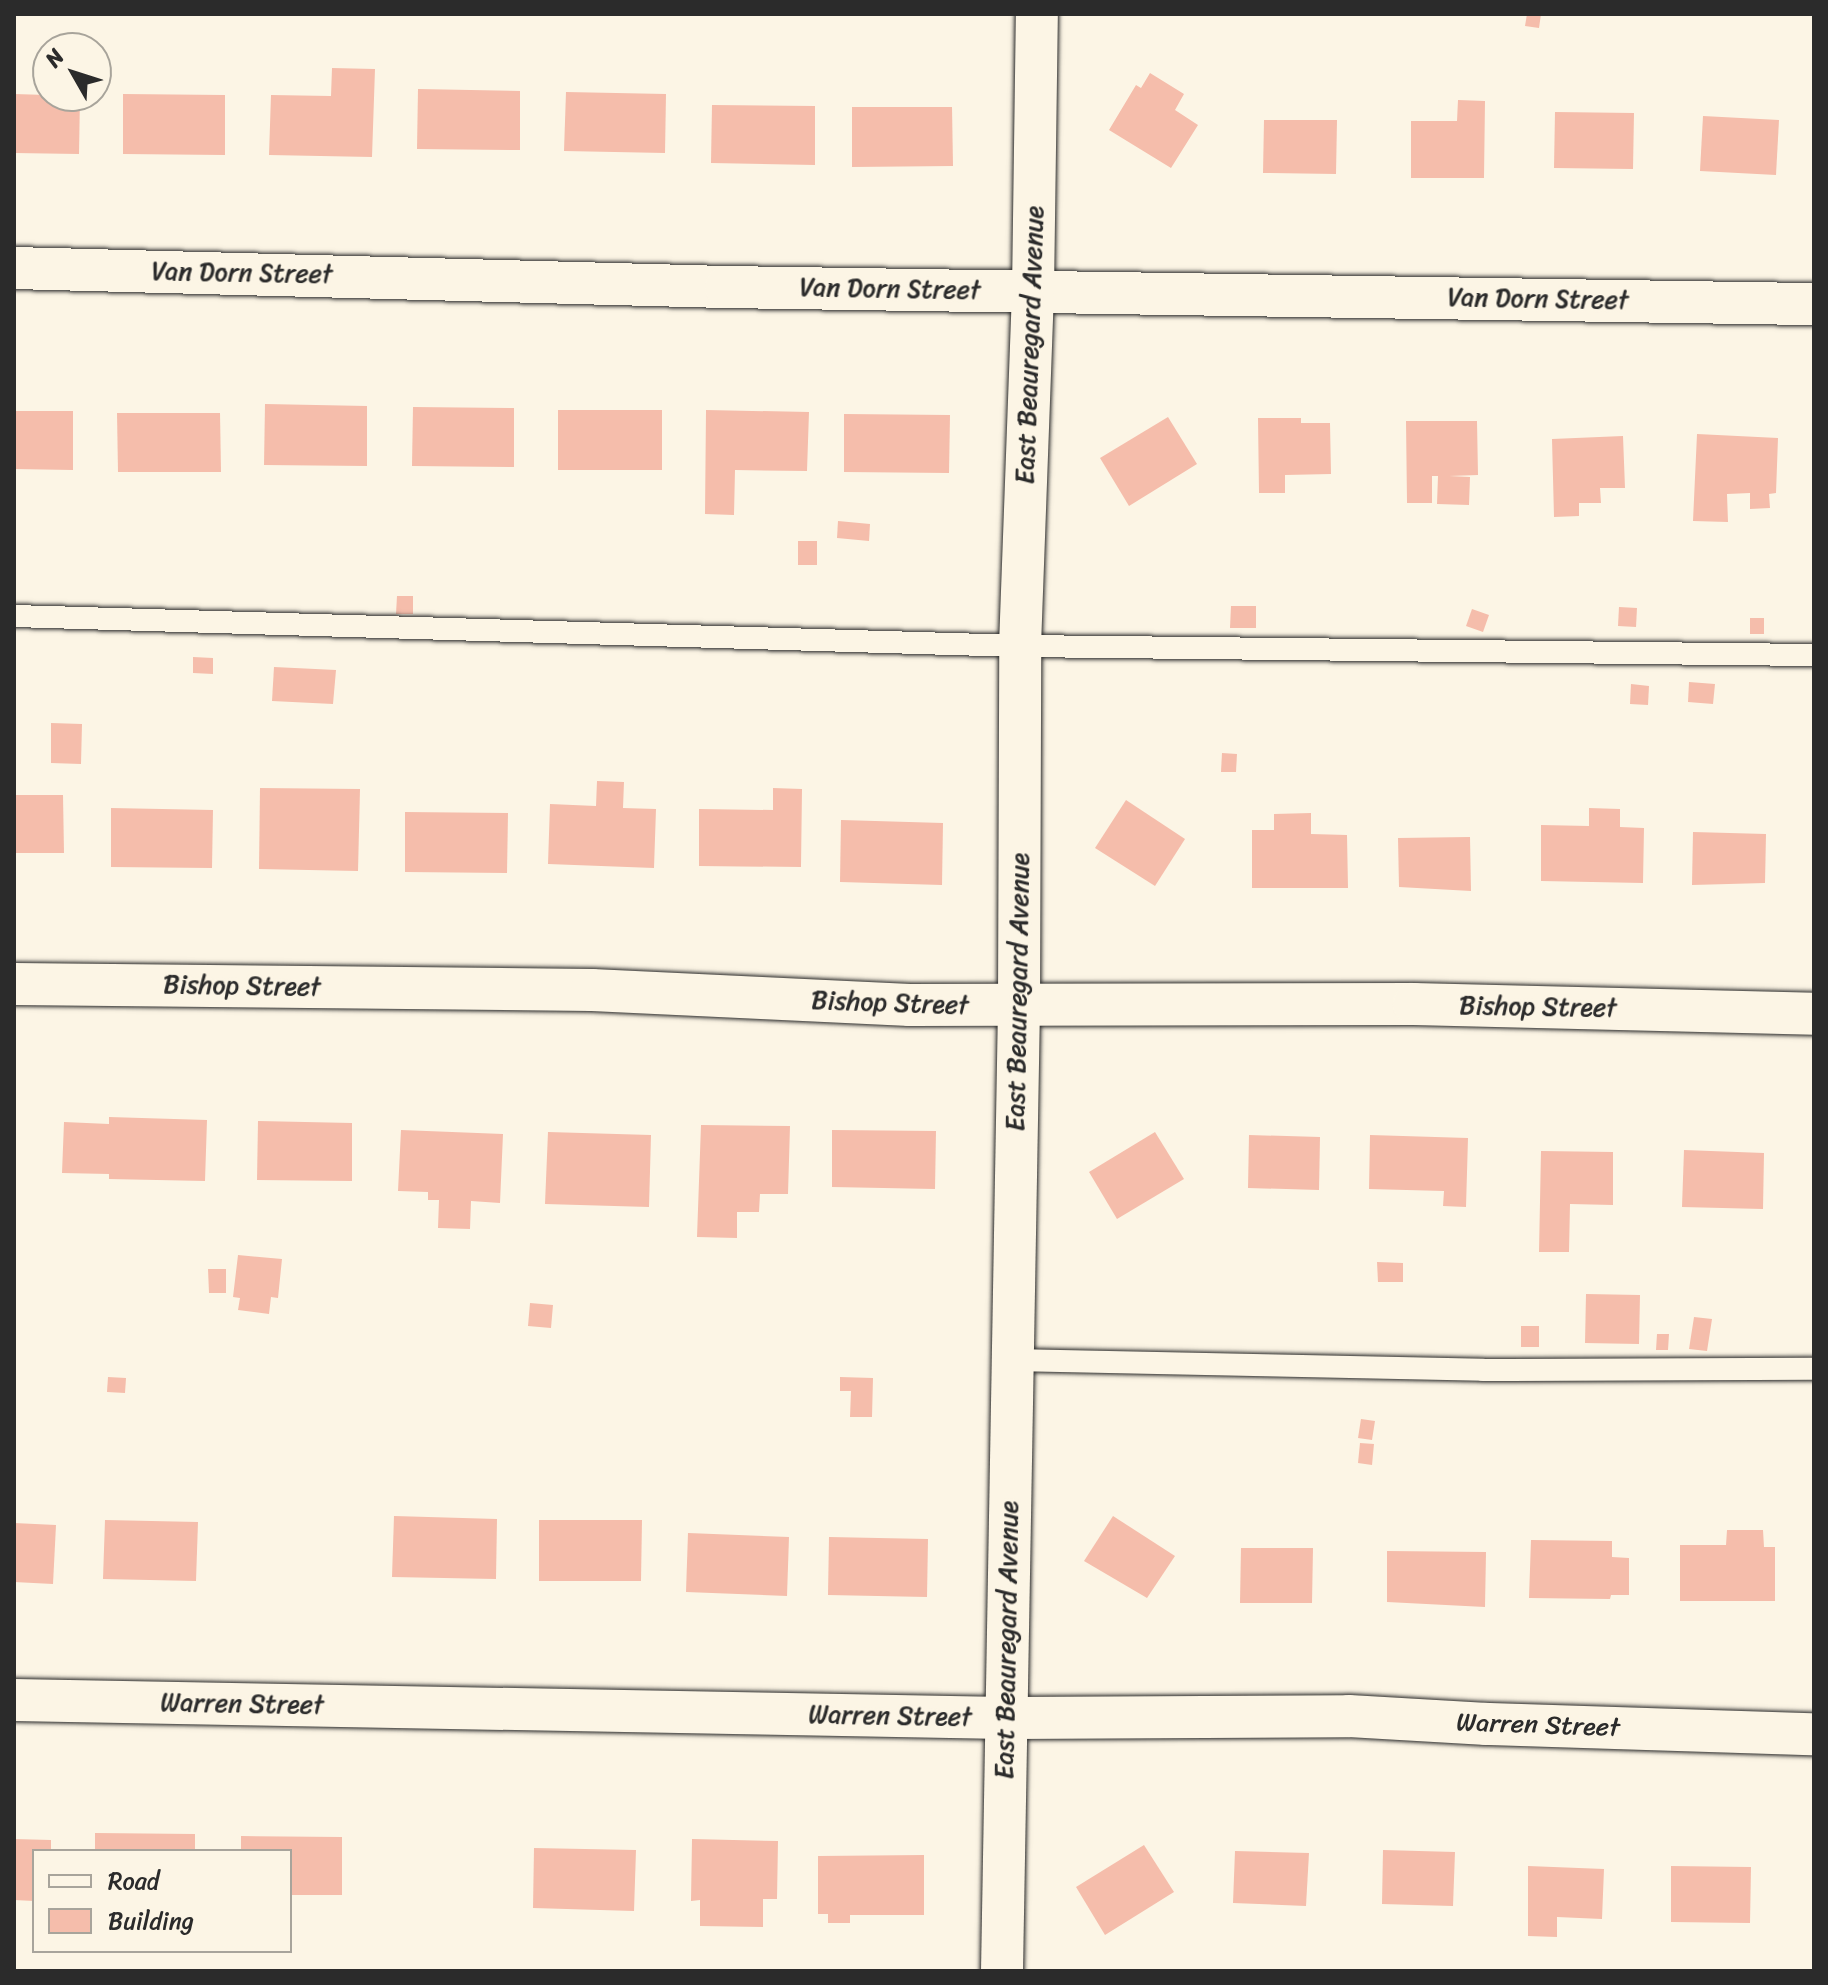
<!DOCTYPE html>
<html>
<head>
<meta charset="utf-8">
<style>
  body { margin:0 }
  #map { position:relative; width:1828px; height:1985px; overflow:hidden; background:#fcf5e5; font-family:Sriracha,sans-serif }
  div>[style] { position:absolute }
  [style*='--x'] { left:calc(var(--x)*1px); top:calc(var(--y)*1px); width:calc(var(--w)*1px); rotate:calc(var(--a)*1deg) }
  .building>* { inset:0; background:#f5bdab }
  .roads { filter:drop-shadow(0 0 2px #2b2b2b) drop-shadow(0 0 2px #2b2b2b) }
  .lane>* { height:22px; margin:-11px; padding:0 11px; transform-origin:11px; border-radius:11px; background:#fcf5e5 }
  .street>* { height:42px; margin:-21px; padding:0 21px; transform-origin:21px; border-radius:21px; background:#fcf5e5 }
  span { translate:-50% -50%; white-space:nowrap; text-align:center; line-height:1.15; -webkit-text-stroke:6px #fcf5e5; paint-order:stroke }
  .street-label { font-size:26px; color:#2b2b2b }
  .frame { position:absolute; inset:0; border:16px solid #2b2b2b; pointer-events:none }
  .legend { position:absolute; left:32px; top:1849px; width:260px; height:104px; box-sizing:border-box; background:#fcf5e5; border:2px solid #a8a49b; margin:0; padding:10px 14px; list-style:none; font-size:24px; color:#2b2b2b }
  .legend li { display:flex; align-items:center; gap:16px; height:40px }
  .legend b { width:40px; border:2px solid #a8a49b }
  .north { position:absolute; left:32px; top:32px; width:80px; height:80px; box-sizing:border-box; background:#fcf5e5; border:2px solid #a8a49b; border-radius:50%; rotate:309deg; font-size:22px; font-weight:700; line-height:32px; text-align:center; color:#2b2b2b }
  .north::after { content:''; display:block; margin:auto; width:28px; height:36px; background:#2b2b2b; clip-path:polygon(50% 0,100% 100%,50% 72%,0 100%) }
</style>
</head>
<body>
<div id="map">
  <div class="building">
    <i style="clip-path:polygon(1527px 14px,1541px 14px,1539px 28px,1525px 26px)"></i>
    <i style="clip-path:polygon(332px 68px,375px 69px,372px 157px,269px 155px,271px 95px,331px 96px)"></i>
    <i style="clip-path:polygon(1150px 73px,1184px 94px,1175px 110px,1198px 125px,1171px 168px,1109px 130px,1136px 85px,1141px 88px)"></i>
    <i style="clip-path:polygon(418px 89px,520px 91px,520px 150px,417px 149px)"></i>
    <i style="clip-path:polygon(566px 92px,666px 94px,665px 153px,564px 151px)"></i>
    <i style="clip-path:polygon(14px 94px,80px 96px,79px 154px,14px 153px)"></i>
    <i style="clip-path:polygon(123px 94px,225px 95px,225px 155px,123px 154px)"></i>
    <i style="clip-path:polygon(1458px 100px,1485px 101px,1484px 178px,1411px 178px,1411px 121px,1457px 121px)"></i>
    <i style="clip-path:polygon(712px 105px,815px 106px,815px 165px,711px 163px)"></i>
    <i style="clip-path:polygon(852px 107px,952px 107px,953px 166px,852px 167px)"></i>
    <i style="clip-path:polygon(1555px 112px,1634px 113px,1633px 169px,1554px 168px)"></i>
    <i style="clip-path:polygon(1703px 116px,1779px 120px,1776px 175px,1700px 171px)"></i>
    <i style="clip-path:polygon(1264px 120px,1337px 120px,1336px 174px,1263px 173px)"></i>
    <i style="clip-path:polygon(265px 404px,367px 406px,367px 466px,264px 465px)"></i>
    <i style="clip-path:polygon(413px 407px,514px 408px,514px 467px,412px 466px)"></i>
    <i style="clip-path:polygon(558px 410px,662px 410px,662px 470px,558px 470px)"></i>
    <i style="clip-path:polygon(706px 410px,809px 412px,807px 471px,735px 470px,734px 515px,705px 514px)"></i>
    <i style="clip-path:polygon(14px 411px,73px 411px,73px 470px,14px 469px)"></i>
    <i style="clip-path:polygon(117px 413px,220px 413px,221px 472px,118px 472px)"></i>
    <i style="clip-path:polygon(844px 414px,950px 415px,949px 473px,844px 472px)"></i>
    <i style="clip-path:polygon(1168px 417px,1197px 464px,1129px 506px,1100px 458px)"></i>
    <i style="clip-path:polygon(1258px 418px,1301px 418px,1301px 423px,1330px 423px,1331px 474px,1285px 475px,1285px 493px,1259px 493px)"></i>
    <i style="clip-path:polygon(1406px 421px,1477px 421px,1478px 475px,1449px 476px,1470px 477px,1469px 505px,1437px 504px,1438px 476px,1432px 476px,1432px 503px,1407px 503px)"></i>
    <i style="clip-path:polygon(1697px 434px,1778px 438px,1776px 493px,1769px 494px,1770px 508px,1750px 509px,1750px 493px,1727px 494px,1728px 522px,1693px 521px)"></i>
    <i style="clip-path:polygon(1623px 436px,1625px 488px,1600px 488px,1601px 503px,1579px 503px,1579px 516px,1554px 517px,1552px 439px)"></i>
    <i style="clip-path:polygon(838px 521px,870px 524px,869px 541px,837px 538px)"></i>
    <i style="clip-path:polygon(798px 541px,817px 541px,817px 565px,798px 565px)"></i>
    <i style="clip-path:polygon(397px 596px,413px 596px,413px 614px,396px 614px)"></i>
    <i style="clip-path:polygon(1231px 606px,1256px 606px,1256px 628px,1230px 628px)"></i>
    <i style="clip-path:polygon(1619px 607px,1637px 608px,1636px 627px,1618px 626px)"></i>
    <i style="clip-path:polygon(1472px 609px,1489px 615px,1483px 632px,1466px 626px)"></i>
    <i style="clip-path:polygon(1750px 618px,1764px 618px,1764px 634px,1750px 634px)"></i>
    <i style="clip-path:polygon(193px 657px,213px 658px,213px 674px,193px 673px)"></i>
    <i style="clip-path:polygon(274px 667px,336px 670px,333px 704px,272px 701px)"></i>
    <i style="clip-path:polygon(1689px 682px,1715px 684px,1713px 704px,1688px 702px)"></i>
    <i style="clip-path:polygon(1631px 684px,1649px 686px,1648px 705px,1630px 704px)"></i>
    <i style="clip-path:polygon(51px 723px,82px 724px,81px 764px,51px 763px)"></i>
    <i style="clip-path:polygon(1222px 753px,1237px 754px,1236px 772px,1221px 772px)"></i>
    <i style="clip-path:polygon(597px 781px,624px 782px,623px 808px,656px 809px,654px 868px,548px 864px,550px 804px,596px 806px)"></i>
    <i style="clip-path:polygon(260px 788px,360px 789px,358px 871px,259px 869px)"></i>
    <i style="clip-path:polygon(773px 788px,802px 789px,801px 867px,699px 866px,699px 809px,773px 810px)"></i>
    <i style="clip-path:polygon(14px 795px,63px 795px,64px 853px,14px 853px)"></i>
    <i style="clip-path:polygon(1126px 800px,1185px 839px,1155px 886px,1095px 848px)"></i>
    <i style="clip-path:polygon(111px 808px,213px 810px,212px 868px,111px 867px)"></i>
    <i style="clip-path:polygon(1589px 808px,1620px 809px,1620px 827px,1644px 828px,1643px 883px,1541px 881px,1541px 825px,1589px 826px)"></i>
    <i style="clip-path:polygon(405px 812px,508px 813px,507px 873px,405px 872px)"></i>
    <i style="clip-path:polygon(1311px 813px,1311px 834px,1347px 835px,1348px 888px,1252px 888px,1252px 830px,1274px 830px,1274px 814px)"></i>
    <i style="clip-path:polygon(841px 820px,943px 823px,942px 885px,840px 882px)"></i>
    <i style="clip-path:polygon(1693px 832px,1766px 834px,1765px 883px,1692px 885px)"></i>
    <i style="clip-path:polygon(1470px 837px,1471px 891px,1399px 887px,1398px 838px)"></i>
    <i style="clip-path:polygon(109px 1117px,207px 1120px,205px 1181px,109px 1179px,109px 1174px,62px 1173px,64px 1122px,109px 1124px)"></i>
    <i style="clip-path:polygon(258px 1121px,352px 1123px,352px 1181px,257px 1180px)"></i>
    <i style="clip-path:polygon(701px 1125px,790px 1126px,788px 1194px,760px 1194px,759px 1212px,737px 1212px,737px 1238px,697px 1237px)"></i>
    <i style="clip-path:polygon(401px 1130px,503px 1134px,500px 1203px,471px 1201px,470px 1229px,438px 1228px,439px 1200px,428px 1200px,428px 1192px,398px 1191px)"></i>
    <i style="clip-path:polygon(832px 1130px,936px 1131px,935px 1189px,832px 1187px)"></i>
    <i style="clip-path:polygon(548px 1132px,651px 1135px,649px 1207px,545px 1204px)"></i>
    <i style="clip-path:polygon(1155px 1132px,1184px 1179px,1117px 1219px,1089px 1172px)"></i>
    <i style="clip-path:polygon(1249px 1135px,1320px 1137px,1319px 1190px,1248px 1188px)"></i>
    <i style="clip-path:polygon(1370px 1135px,1468px 1138px,1466px 1207px,1443px 1206px,1444px 1191px,1369px 1189px)"></i>
    <i style="clip-path:polygon(1684px 1150px,1764px 1153px,1763px 1209px,1682px 1207px)"></i>
    <i style="clip-path:polygon(1541px 1151px,1613px 1152px,1613px 1205px,1570px 1204px,1569px 1252px,1539px 1252px)"></i>
    <i style="clip-path:polygon(238px 1255px,282px 1259px,278px 1298px,271px 1297px,269px 1314px,238px 1310px,240px 1298px,233px 1297px)"></i>
    <i style="clip-path:polygon(1377px 1262px,1403px 1263px,1403px 1282px,1378px 1282px)"></i>
    <i style="clip-path:polygon(208px 1269px,226px 1269px,226px 1293px,209px 1293px)"></i>
    <i style="clip-path:polygon(1586px 1294px,1640px 1295px,1639px 1344px,1585px 1343px)"></i>
    <i style="clip-path:polygon(530px 1303px,553px 1305px,551px 1328px,528px 1326px)"></i>
    <i style="clip-path:polygon(1694px 1317px,1712px 1319px,1707px 1351px,1689px 1349px)"></i>
    <i style="clip-path:polygon(1521px 1326px,1539px 1326px,1539px 1347px,1521px 1347px)"></i>
    <i style="clip-path:polygon(1657px 1334px,1669px 1334px,1668px 1350px,1656px 1350px)"></i>
    <i style="clip-path:polygon(108px 1377px,126px 1378px,125px 1393px,107px 1392px)"></i>
    <i style="clip-path:polygon(840px 1377px,873px 1378px,872px 1417px,850px 1417px,851px 1391px,840px 1391px)"></i>
    <i style="clip-path:polygon(1361px 1419px,1375px 1421px,1372px 1440px,1358px 1438px)"></i>
    <i style="clip-path:polygon(1360px 1443px,1374px 1444px,1372px 1465px,1358px 1463px)"></i>
    <i style="clip-path:polygon(394px 1516px,497px 1519px,496px 1579px,392px 1577px)"></i>
    <i style="clip-path:polygon(1113px 1516px,1175px 1556px,1147px 1598px,1084px 1561px)"></i>
    <i style="clip-path:polygon(105px 1520px,198px 1522px,196px 1581px,103px 1579px)"></i>
    <i style="clip-path:polygon(539px 1520px,642px 1520px,641px 1581px,539px 1581px)"></i>
    <i style="clip-path:polygon(14px 1523px,56px 1525px,53px 1584px,14px 1582px)"></i>
    <i style="clip-path:polygon(1727px 1530px,1763px 1530px,1764px 1547px,1775px 1547px,1775px 1601px,1680px 1601px,1680px 1545px,1726px 1545px)"></i>
    <i style="clip-path:polygon(688px 1533px,789px 1537px,787px 1596px,686px 1592px)"></i>
    <i style="clip-path:polygon(829px 1537px,928px 1539px,927px 1597px,828px 1595px)"></i>
    <i style="clip-path:polygon(1531px 1540px,1612px 1541px,1612px 1557px,1629px 1558px,1629px 1595px,1611px 1595px,1610px 1599px,1529px 1598px)"></i>
    <i style="clip-path:polygon(1241px 1548px,1313px 1548px,1312px 1603px,1240px 1603px)"></i>
    <i style="clip-path:polygon(1387px 1551px,1486px 1552px,1485px 1607px,1387px 1602px)"></i>
    <i style="clip-path:polygon(95px 1833px,195px 1834px,195px 1851px,95px 1851px)"></i>
    <i style="clip-path:polygon(241px 1836px,342px 1837px,342px 1895px,290px 1895px,290px 1851px,241px 1851px)"></i>
    <i style="clip-path:polygon(14px 1839px,51px 1840px,51px 1851px,34px 1851px,34px 1901px,14px 1900px)"></i>
    <i style="clip-path:polygon(692px 1839px,778px 1841px,777px 1899px,763px 1899px,763px 1927px,700px 1926px,700px 1900px,691px 1901px)"></i>
    <i style="clip-path:polygon(1144px 1845px,1174px 1892px,1105px 1935px,1076px 1887px)"></i>
    <i style="clip-path:polygon(534px 1848px,636px 1850px,634px 1911px,533px 1908px)"></i>
    <i style="clip-path:polygon(1383px 1850px,1455px 1852px,1453px 1906px,1382px 1904px)"></i>
    <i style="clip-path:polygon(1235px 1851px,1309px 1853px,1306px 1906px,1233px 1903px)"></i>
    <i style="clip-path:polygon(924px 1855px,924px 1915px,850px 1915px,850px 1923px,828px 1923px,828px 1914px,818px 1914px,818px 1856px)"></i>
    <i style="clip-path:polygon(1528px 1866px,1604px 1869px,1602px 1919px,1557px 1917px,1557px 1937px,1528px 1936px)"></i>
    <i style="clip-path:polygon(1671px 1866px,1751px 1867px,1750px 1923px,1671px 1922px)"></i>
  </div>
  <div class="roads">
    <div class="lane">
      <i style="--x:14;--y:616;--w:1006;--a:1.71"></i>
      <i style="--x:1020;--y:646;--w:794;--a:0.65"></i>
      <i style="--x:1012;--y:1360;--w:471;--a:1.2"></i>
      <i style="--x:1483;--y:1370;--w:331;--a:-0.2"></i>
    </div>
    <div class="street">
      <i style="--x:14;--y:268;--w:712;--a:1.53"></i>
      <i style="--x:726;--y:287;--w:1088;--a:0.9"></i>
      <i style="--x:14;--y:984;--w:578;--a:0.59"></i>
      <i style="--x:592;--y:990;--w:318;--a:2.7"></i>
      <i style="--x:910;--y:1005;--w:504;--a:-0.11"></i>
      <i style="--x:1414;--y:1004;--w:400;--a:1.4"></i>
      <i style="--x:14;--y:1700;--w:991;--a:1.04"></i>
      <i style="--x:1005;--y:1718;--w:344;--a:-0.3"></i>
      <i style="--x:1349;--y:1716;--w:138;--a:3.3"></i>
      <i style="--x:1487;--y:1724;--w:327;--a:1.8"></i>
      <i style="--x:1002;--y:1971;--w:965;--a:-88.99"></i>
      <i style="--x:1019;--y:1006;--w:360;--a:-89.8"></i>
      <i style="--x:1020;--y:646;--w:355;--a:-87.9"></i>
      <i style="--x:1033;--y:291;--w:277;--a:-89.2"></i>
    </div>
  </div>
  <div class="street-label">
    <span style="left:242px;top:273px;rotate:1deg">Van Dorn Street</span>
    <span style="left:890px;top:289px;rotate:1deg">Van Dorn Street</span>
    <span style="left:1538px;top:299px;rotate:1deg">Van Dorn Street</span>
    <span style="left:1030px;top:345px;rotate:-88deg">East Beauregard Avenue</span>
    <span style="left:242px;top:986px;rotate:1deg">Bishop Street</span>
    <span style="left:1018px;top:992px;rotate:-89deg">East Beauregard Avenue</span>
    <span style="left:890px;top:1003px;rotate:2deg">Bishop Street</span>
    <span style="left:1538px;top:1007px;rotate:1deg">Bishop Street</span>
    <span style="left:1007px;top:1640px;rotate:-89deg">East Beauregard Avenue</span>
    <span style="left:242px;top:1704px;rotate:1deg">Warren Street</span>
    <span style="left:890px;top:1716px;rotate:1deg">Warren Street</span>
    <span style="left:1538px;top:1725px;rotate:2deg">Warren Street</span>
  </div>
  <div class="frame"></div>
  <ul class="legend">
  <li><b style="height:10px;background:#fcf5e5"></b>Road</li>
  <li><b style="height:22px;background:#f5bdab"></b>Building</li>
  </ul>
  <div class="north">N</div>
</div>
</body>
</html>
